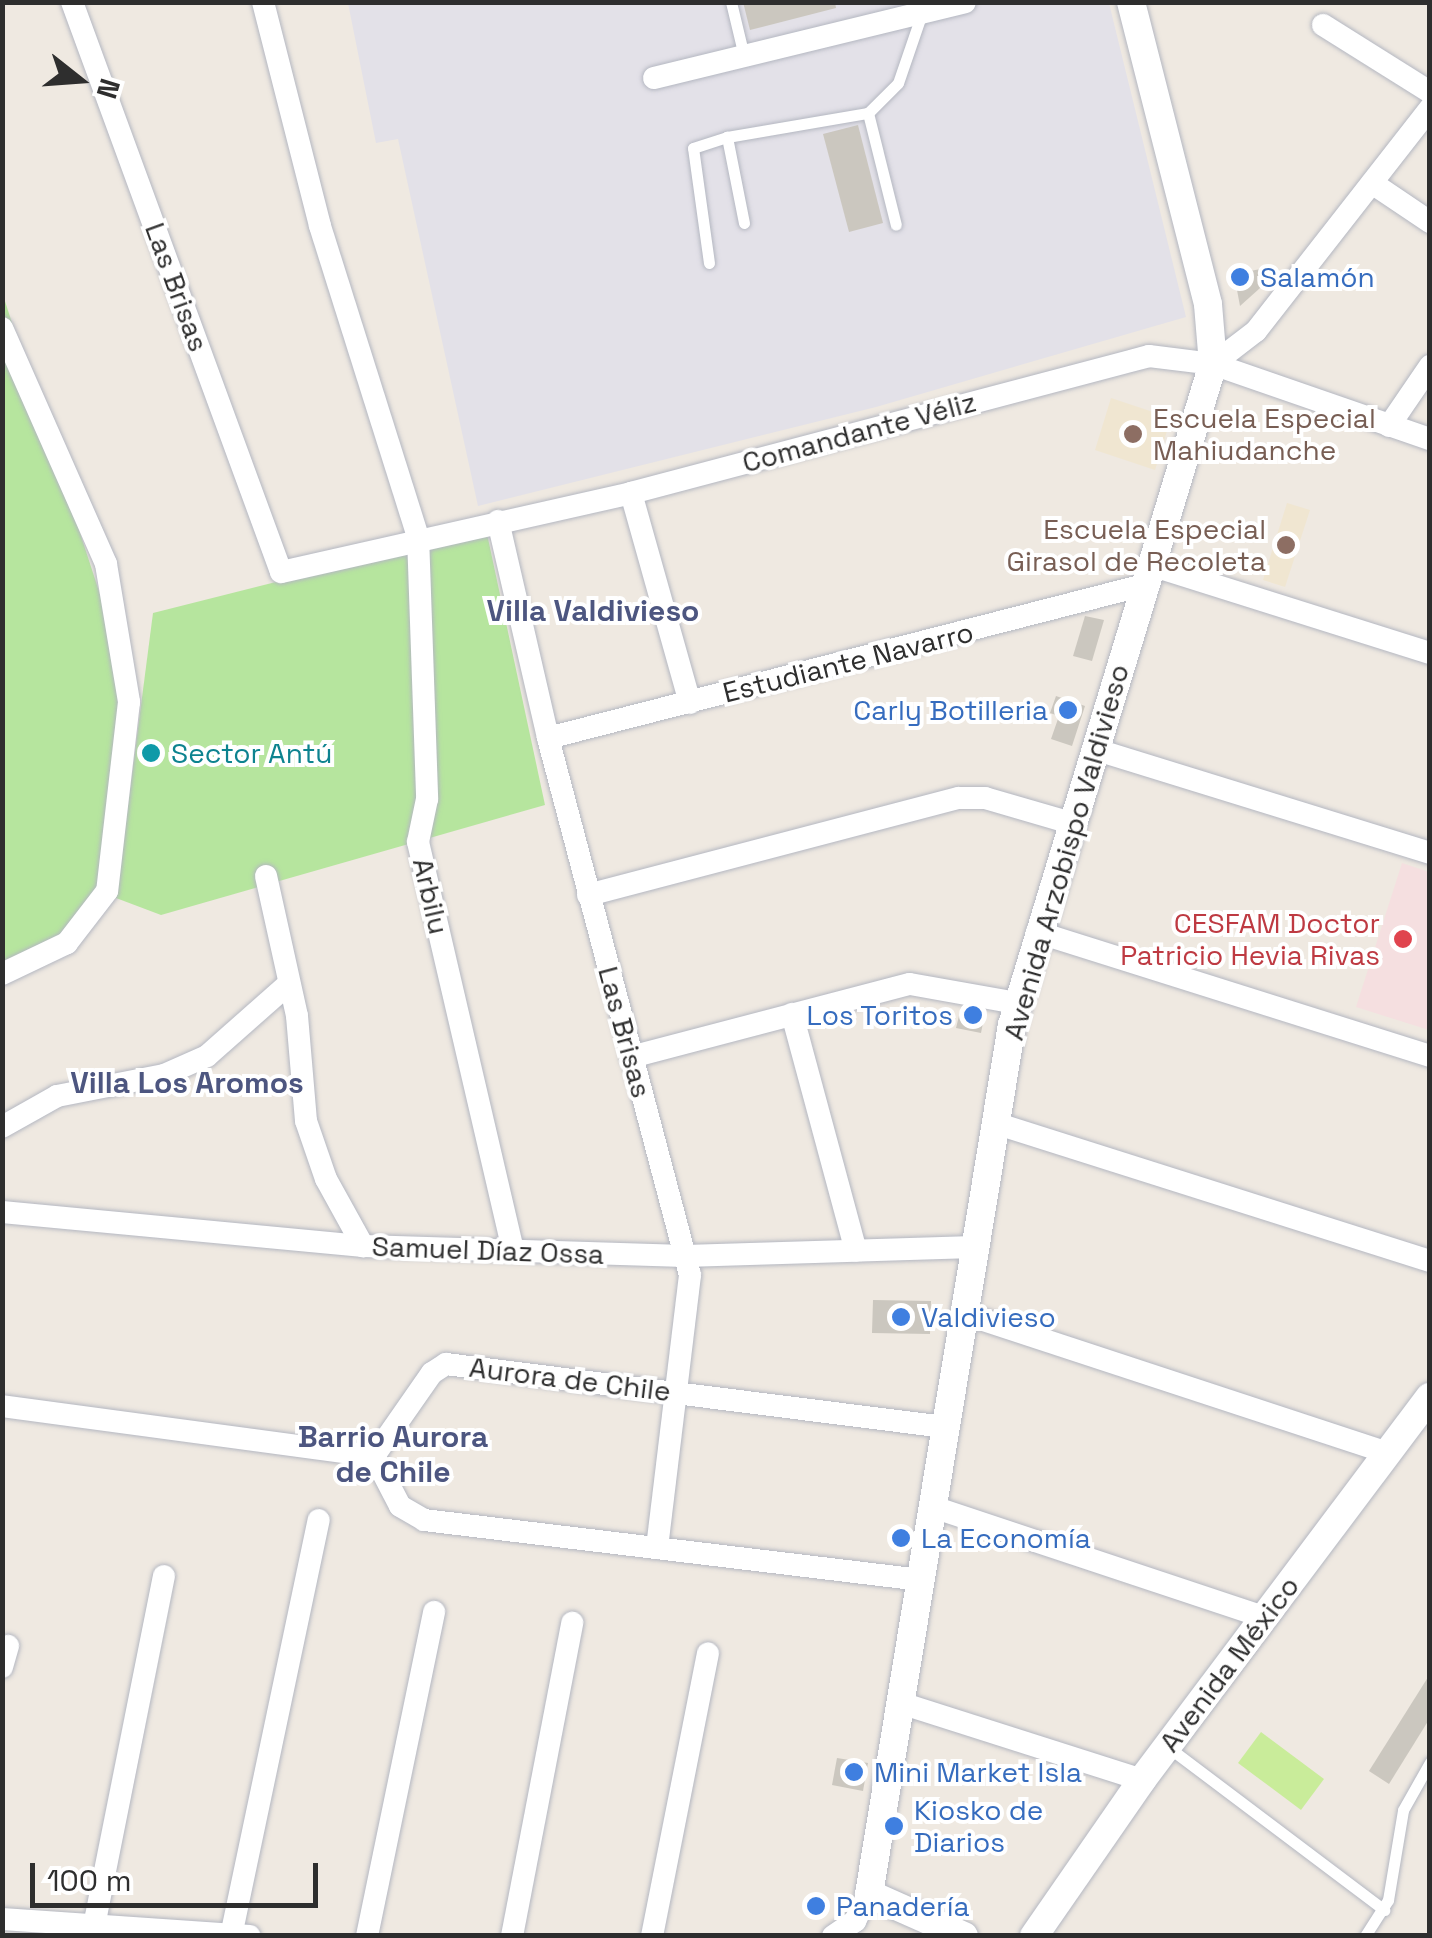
<!DOCTYPE html>
<html>
<head>
<meta charset="utf-8">
<style>
  body { margin:0 }
  #map { position:relative; width:1432px; height:1938px; overflow:hidden; background:#efe9e1; font-family:"Space Grotesk",sans-serif }
  div>[style] { position:absolute }
  [style*='--x'] { left:calc(var(--x)*1px); top:calc(var(--y)*1px); width:calc(var(--w)*1px); rotate:calc(var(--a)*1deg) }
  .industrial>* { inset:0; background:#e3e1e8 }
  .education>* { inset:0; background:#f0e6d1 }
  .medical>* { inset:0; background:#f5dfe0 }
  .green>* { inset:0; background:#b6e59e }
  .pitch>* { inset:0; background:#c9ec9a }
  .building>* { inset:0; background:#cbc7bf }
  .roads { filter:drop-shadow(0 0 2px #b4b7c1) drop-shadow(0 0 2px #b4b7c1) }
  .service>* { height:11px; margin:-5.5px; padding:0 5.5px; transform-origin:5.5px; border-radius:5.5px; background:#fff }
  .minor>* { height:22px; margin:-11px; padding:0 11px; transform-origin:11px; border-radius:11px; background:#fff }
  .tertiary>* { height:28px; margin:-14px; padding:0 14px; transform-origin:14px; border-radius:14px; background:#fff }
  .dots>* { width:28px; height:28px; translate:-50% -50%; box-sizing:border-box; border:5px solid #fff; border-radius:50% }
  span { translate:-50% -50%; white-space:nowrap; text-align:center; line-height:1.15; -webkit-text-stroke:8px #fff; paint-order:stroke }
  .shop-label { font-size:28px; color:#366cbe }
  .left { translate:0 -50%; text-align:left }
  .right { translate:-100% -50%; text-align:right }
  .street-label { font-size:28px; color:#2e2e2e }
  .education-label { font-size:28px; color:#785e54 }
  .culture-label { font-size:28px; color:#0d838f }
  .health-label { font-size:28px; color:#be3a42 }
  .neighbourhood-label { font-size:30px; color:#4d5680; font-weight:700 }
  .frame { position:absolute; inset:0; border:5px solid #2e2e2e; pointer-events:none }
  .north { position:absolute; left:30px; top:30px; width:100px; height:100px; -webkit-text-stroke:8px #fff; paint-order:stroke; rotate:107deg; font-size:28px; font-weight:700; line-height:40px; text-align:center; color:#2e2e2e }
  .north::after { content:''; display:block; margin:auto; width:35px; height:45px; background:#2e2e2e; clip-path:polygon(50% 0,100% 100%,50% 72%,0 100%) }
  .scale { position:absolute; left:30px; top:1863px; width:288px; height:45px; box-sizing:border-box; border:5px solid #2e2e2e; border-top:0; padding-left:12px; font-size:30px; line-height:35px; white-space:nowrap; color:#2e2e2e; -webkit-text-stroke:8px #fff; paint-order:stroke }
</style>
</head>
<body>
<div id="map">
  <div class="industrial">
    <i style="clip-path:polygon(348px 3px,1109px 3px,1186px 317px,876px 407px,478px 506px,398px 139px,376px 143px)"></i>
  </div>
  <div class="education">
    <i style="clip-path:polygon(1111px 398px,1171px 418px,1155px 470px,1095px 450px)"></i>
    <i style="clip-path:polygon(1287px 503px,1310px 510px,1285px 587px,1263px 580px)"></i>
  </div>
  <div class="medical">
    <i style="clip-path:polygon(1402px 863px,1429px 872px,1429px 1030px,1356px 1007px)"></i>
  </div>
  <div class="green">
    <i style="clip-path:polygon(2px 292px,106px 613px,119px 710px,99px 893px,64px 938px,2px 962px)"></i>
    <i style="clip-path:polygon(486px 529px,545px 805px,161px 915px,116px 898px,153px 613px)"></i>
  </div>
  <div class="pitch">
    <i style="clip-path:polygon(1261px 1732px,1324px 1779px,1301px 1810px,1238px 1763px)"></i>
  </div>
  <div class="building">
    <i style="clip-path:polygon(743px 2px,835px 2px,836px 8px,750px 30px)"></i>
    <i style="clip-path:polygon(858px 125px,883px 223px,849px 232px,823px 134px)"></i>
    <i style="clip-path:polygon(1266px 268px,1269px 280px,1240px 306px,1234px 274px)"></i>
    <i style="clip-path:polygon(1085px 616px,1104px 620px,1092px 661px,1073px 656px)"></i>
    <i style="clip-path:polygon(1056px 696px,1085px 706px,1072px 746px,1051px 739px,1059px 716px,1050px 713px)"></i>
    <i style="clip-path:polygon(961px 1008px,985px 1013px,981px 1033px,956px 1028px)"></i>
    <i style="clip-path:polygon(873px 1300px,931px 1301px,930px 1334px,872px 1333px)"></i>
    <i style="clip-path:polygon(1430px 1674px,1430px 1718px,1389px 1784px,1369px 1771px)"></i>
    <i style="clip-path:polygon(837px 1758px,868px 1763px,863px 1791px,832px 1785px)"></i>
  </div>
  <div class="roads">
    <div class="service">
      <i style="--x:731;--y:2;--w:56;--a:76.5"></i>
      <i style="--x:868;--y:113;--w:115;--a:76"></i>
      <i style="--x:744;--y:223;--w:88;--a:-101.2"></i>
      <i style="--x:727;--y:137;--w:143;--a:-9.7"></i>
      <i style="--x:868;--y:113;--w:42;--a:-45"></i>
      <i style="--x:898;--y:83;--w:74;--a:-71.1"></i>
      <i style="--x:709;--y:263;--w:116;--a:-97.9"></i>
      <i style="--x:693;--y:148;--w:36;--a:-18"></i>
      <i style="--x:1168;--y:1747;--w:271;--a:37"></i>
      <i style="--x:1365;--y:1936;--w:43;--a:-57.4"></i>
      <i style="--x:1388;--y:1900;--w:91;--a:-80.5"></i>
      <i style="--x:1403;--y:1810;--w:55;--a:-60.6"></i>
    </div>
    <div class="minor">
      <i style="--x:72;--y:2;--w:607;--a:69.86"></i>
      <i style="--x:281;--y:572;--w:359;--a:-12.7"></i>
      <i style="--x:631;--y:493;--w:536;--a:-14.81"></i>
      <i style="--x:1149;--y:356;--w:64;--a:7.1"></i>
      <i style="--x:1213;--y:364;--w:230;--a:19.1"></i>
      <i style="--x:263;--y:2;--w:231;--a:75.7"></i>
      <i style="--x:320;--y:226;--w:325;--a:72.5"></i>
      <i style="--x:418;--y:536;--w:263;--a:88"></i>
      <i style="--x:427;--y:799;--w:44;--a:101.8"></i>
      <i style="--x:418;--y:842;--w:418;--a:76.9"></i>
      <i style="--x:1323;--y:25;--w:126;--a:32.1"></i>
      <i style="--x:654;--y:78;--w:320;--a:-13.7"></i>
      <i style="--x:1372;--y:183;--w:70;--a:33.9"></i>
      <i style="--x:2;--y:328;--w:258;--a:66.2"></i>
      <i style="--x:106;--y:564;--w:140;--a:80.5"></i>
      <i style="--x:129;--y:702;--w:190;--a:96.6"></i>
      <i style="--x:107;--y:891;--w:66;--a:127.6"></i>
      <i style="--x:67;--y:943;--w:72;--a:154.5"></i>
      <i style="--x:1213;--y:364;--w:54;--a:-37.5"></i>
      <i style="--x:1256;--y:331;--w:283;--a:-52"></i>
      <i style="--x:1389;--y:426;--w:73;--a:-55.7"></i>
      <i style="--x:631;--y:493;--w:218;--a:74.3"></i>
      <i style="--x:498;--y:521;--w:223;--a:77"></i>
      <i style="--x:548;--y:738;--w:555;--a:75.19"></i>
      <i style="--x:690;--y:1275;--w:275;--a:96.9"></i>
      <i style="--x:1154;--y:566;--w:289;--a:17.5"></i>
      <i style="--x:548;--y:738;--w:619;--a:-14.4"></i>
      <i style="--x:1094;--y:749;--w:352;--a:17.2"></i>
      <i style="--x:266;--y:876;--w:143;--a:77.5"></i>
      <i style="--x:297;--y:1016;--w:105;--a:85.1"></i>
      <i style="--x:306;--y:1121;--w:61;--a:71"></i>
      <i style="--x:326;--y:1179;--w:77;--a:61.1"></i>
      <i style="--x:588;--y:895;--w:383;--a:-14.7"></i>
      <i style="--x:959;--y:798;--w:26;--a:0"></i>
      <i style="--x:985;--y:798;--w:90;--a:16.2"></i>
      <i style="--x:1037;--y:932;--w:412;--a:17.5"></i>
      <i style="--x:792;--y:1014;--w:245;--a:74.9"></i>
      <i style="--x:631;--y:1057;--w:288;--a:-14.7"></i>
      <i style="--x:910;--y:984;--w:109;--a:10.1"></i>
      <i style="--x:995;--y:1123;--w:456;--a:17.6"></i>
      <i style="--x:2;--y:1127;--w:63;--a:-29.4"></i>
      <i style="--x:57;--y:1096;--w:109;--a:-11.1"></i>
      <i style="--x:164;--y:1075;--w:47;--a:-23.8"></i>
      <i style="--x:207;--y:1056;--w:106;--a:-41.5"></i>
      <i style="--x:2;--y:1212;--w:363;--a:5.4"></i>
      <i style="--x:363;--y:1246;--w:322;--a:1.8"></i>
      <i style="--x:685;--y:1256;--w:289;--a:-1.8"></i>
      <i style="--x:962;--y:1313;--w:449;--a:18.2"></i>
      <i style="--x:2;--y:1406;--w:375;--a:7.7"></i>
      <i style="--x:374;--y:1456;--w:101;--a:-55.1"></i>
      <i style="--x:432;--y:1373;--w:17;--a:-33"></i>
      <i style="--x:446;--y:1364;--w:503;--a:7.2"></i>
      <i style="--x:374;--y:1456;--w:56;--a:62.5"></i>
      <i style="--x:400;--y:1506;--w:28;--a:30"></i>
      <i style="--x:424;--y:1520;--w:501;--a:6.88"></i>
      <i style="--x:933;--y:1507;--w:349;--a:18.4"></i>
      <i style="--x:2;--y:1667;--w:22;--a:-74"></i>
      <i style="--x:901;--y:1703;--w:253;--a:17.7"></i>
      <i style="--x:2;--y:1919;--w:248;--a:3.9"></i>
      <i style="--x:92;--y:1936;--w:367;--a:-78.7"></i>
      <i style="--x:231;--y:1936;--w:425;--a:-78.1"></i>
      <i style="--x:367;--y:1936;--w:331;--a:-78.3"></i>
      <i style="--x:512;--y:1936;--w:319;--a:-79.1"></i>
      <i style="--x:652;--y:1936;--w:288;--a:-78.8"></i>
      <i style="--x:833;--y:1936;--w:27;--a:-34"></i>
      <i style="--x:855;--y:1921;--w:30;--a:-63"></i>
    </div>
    <div class="tertiary">
      <i style="--x:964;--y:1936;--w:104;--a:-156.1"></i>
      <i style="--x:869;--y:1894;--w:881;--a:-80.66"></i>
      <i style="--x:1012;--y:1025;--w:691;--a:-73.09"></i>
      <i style="--x:1213;--y:364;--w:60;--a:-94.8"></i>
      <i style="--x:1208;--y:304;--w:312;--a:-104.3"></i>
      <i style="--x:1034;--y:1936;--w:190;--a:-55.3"></i>
      <i style="--x:1142;--y:1780;--w:479;--a:-53.1"></i>
    </div>
  </div>
  <div class="dots">
    <i style="left:1240px;top:277px;background:#3f7fe0"></i>
    <i style="left:1133px;top:434px;background:#8d6e63"></i>
    <i style="left:1286px;top:545px;background:#8d6e63"></i>
    <i style="left:1068px;top:710px;background:#3f7fe0"></i>
    <i style="left:151px;top:753px;background:#0f9aa8"></i>
    <i style="left:1403px;top:939px;background:#e0444e"></i>
    <i style="left:973px;top:1015px;background:#3f7fe0"></i>
    <i style="left:901px;top:1317px;background:#3f7fe0"></i>
    <i style="left:901px;top:1538px;background:#3f7fe0"></i>
    <i style="left:854px;top:1772px;background:#3f7fe0"></i>
    <i style="left:894px;top:1826px;background:#3f7fe0"></i>
    <i style="left:816px;top:1906px;background:#3f7fe0"></i>
  </div>
  <div class="shop-label">
    <span class="left" style="left:1260px;top:277px">Salamón</span>
    <span class="right" style="left:1048px;top:710px">Carly Botilleria</span>
    <span class="right" style="left:953px;top:1015px">Los Toritos</span>
    <span class="left" style="left:921px;top:1317px">Valdivieso</span>
    <span class="left" style="left:921px;top:1538px">La Economía</span>
    <span class="left" style="left:874px;top:1772px">Mini Market Isla</span>
    <span class="left" style="left:914px;top:1826px">Kiosko de<br>Diarios</span>
    <span class="left" style="left:836px;top:1906px">Panadería</span>
  </div>
  <div class="street-label">
    <span style="left:177px;top:287px;rotate:70deg">Las Brisas</span>
    <span style="left:859px;top:432px;rotate:-15deg">Comandante Véliz</span>
    <span style="left:848px;top:662px;rotate:-14deg">Estudiante Navarro</span>
    <span style="left:1066px;top:852px;rotate:-74deg">Avenida Arzobispo Valdivieso</span>
    <span style="left:431px;top:896px;rotate:77deg">Arbilu</span>
    <span style="left:625px;top:1032px;rotate:75deg">Las Brisas</span>
    <span style="left:488px;top:1250px;rotate:2deg">Samuel Díaz Ossa</span>
    <span style="left:570px;top:1379px;rotate:7deg">Aurora de Chile</span>
    <span style="left:1229px;top:1664px;rotate:-53deg">Avenida México</span>
  </div>
  <div class="education-label">
    <span class="left" style="left:1153px;top:434px">Escuela Especial<br>Mahiudanche</span>
    <span class="right" style="left:1266px;top:545px">Escuela Especial<br>Girasol de Recoleta</span>
  </div>
  <div class="culture-label">
    <span class="left" style="left:171px;top:753px">Sector Antú</span>
  </div>
  <div class="health-label">
    <span class="right" style="left:1380px;top:939px">CESFAM Doctor<br>Patricio Hevia Rivas</span>
  </div>
  <div class="neighbourhood-label">
    <span style="left:593px;top:611px">Villa Valdivieso</span>
    <span style="left:187px;top:1083px">Villa Los Aromos</span>
    <span style="left:393px;top:1454px">Barrio Aurora<br>de Chile</span>
  </div>
  <div class="frame"></div>
  <div class="north">N</div>
  <div class="scale">100 m</div>
</div>
</body>
</html>
